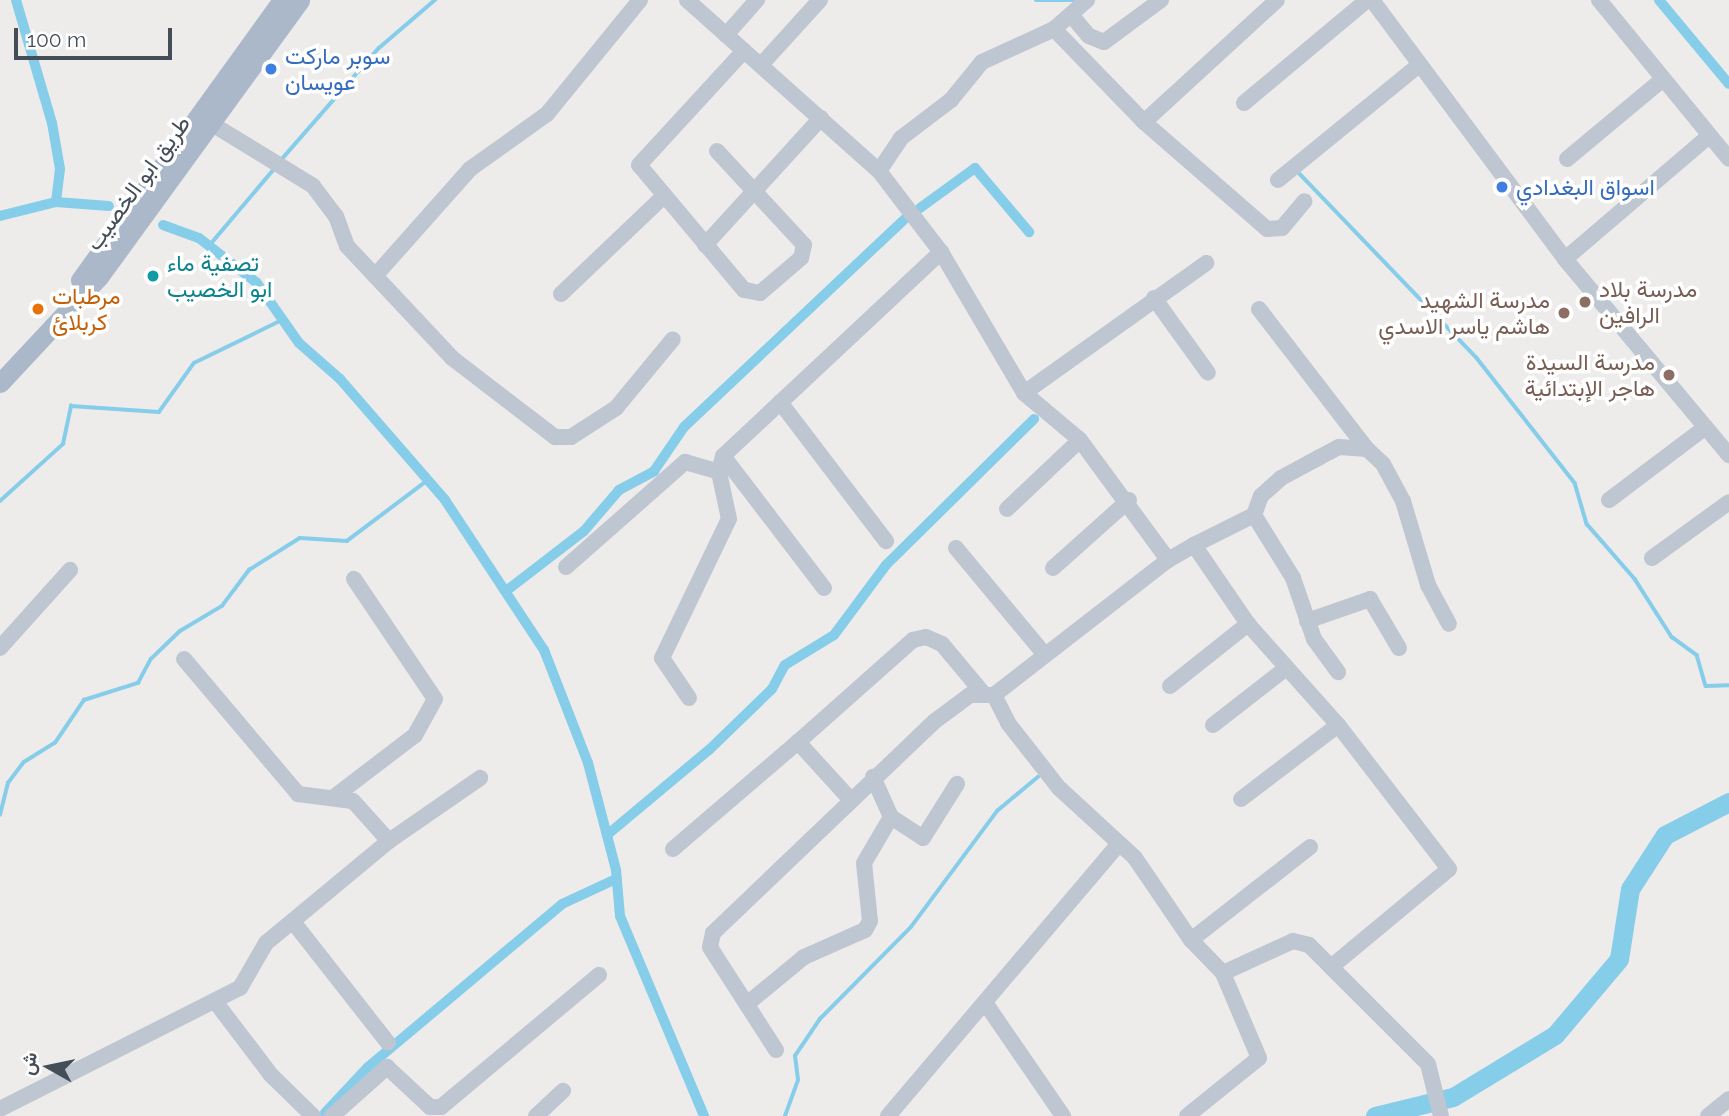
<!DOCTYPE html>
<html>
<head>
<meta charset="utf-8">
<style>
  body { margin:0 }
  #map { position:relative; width:1729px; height:1116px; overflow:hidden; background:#eeebeb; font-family:Raleway,Vazirmatn,sans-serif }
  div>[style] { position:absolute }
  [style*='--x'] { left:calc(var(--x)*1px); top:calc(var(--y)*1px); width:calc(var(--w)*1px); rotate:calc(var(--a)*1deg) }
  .stream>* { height:3.5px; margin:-1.75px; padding:0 1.75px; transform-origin:1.75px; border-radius:1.75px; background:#85cde9 }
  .canal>* { height:10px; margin:-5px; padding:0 5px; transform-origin:5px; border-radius:5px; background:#85cde9 }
  .river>* { height:19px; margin:-9.5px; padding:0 9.5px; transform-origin:9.5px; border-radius:9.5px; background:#85cde9 }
  .minor>* { height:16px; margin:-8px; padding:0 8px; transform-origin:8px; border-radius:8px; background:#bec6d1 }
  .major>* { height:19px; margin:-9.5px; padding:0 9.5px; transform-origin:9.5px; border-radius:9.5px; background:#aab8ca }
  .dots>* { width:19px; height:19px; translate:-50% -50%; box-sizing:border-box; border:4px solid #fff; border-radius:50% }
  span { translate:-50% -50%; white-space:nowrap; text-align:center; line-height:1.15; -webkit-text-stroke:7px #fff; paint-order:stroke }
  .shop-label { font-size:23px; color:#366cbe }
  .left { translate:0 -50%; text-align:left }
  .street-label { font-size:23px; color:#444d58 }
  .culture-label { font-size:23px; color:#0d838f }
  .education-label { font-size:23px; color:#785e54 }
  .right { translate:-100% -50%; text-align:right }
  .food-label { font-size:23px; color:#c56008 }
  .north { position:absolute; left:14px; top:1032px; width:70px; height:70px; -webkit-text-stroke:5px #fff; paint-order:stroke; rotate:279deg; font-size:19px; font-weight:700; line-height:28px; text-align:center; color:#444d58 }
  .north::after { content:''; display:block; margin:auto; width:24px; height:32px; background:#444d58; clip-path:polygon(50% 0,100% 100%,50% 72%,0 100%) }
  .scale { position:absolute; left:14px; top:28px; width:158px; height:32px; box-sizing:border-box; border:4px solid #444d58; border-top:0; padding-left:9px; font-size:21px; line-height:24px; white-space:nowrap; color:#444d58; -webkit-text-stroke:5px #fff; paint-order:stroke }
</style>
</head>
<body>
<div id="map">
  <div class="stream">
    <i style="--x:1036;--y:0;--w:37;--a:0"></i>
    <i style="--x:282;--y:159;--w:147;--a:-48.9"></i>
    <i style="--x:379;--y:48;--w:74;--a:-40.6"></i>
    <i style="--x:1300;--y:174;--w:255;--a:46.1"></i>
    <i style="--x:1477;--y:358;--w:159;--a:51.9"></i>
    <i style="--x:1575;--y:483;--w:43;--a:73.7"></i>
    <i style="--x:1587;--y:524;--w:73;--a:48.9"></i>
    <i style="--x:1635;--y:579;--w:69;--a:57.5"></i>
    <i style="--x:1672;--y:637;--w:31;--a:36"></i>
    <i style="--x:1697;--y:655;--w:32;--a:74"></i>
    <i style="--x:1706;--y:686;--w:23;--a:-2"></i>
    <i style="--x:209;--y:246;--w:102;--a:-49.8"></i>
    <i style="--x:0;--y:501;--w:85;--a:-42.1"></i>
    <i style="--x:63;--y:444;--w:39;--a:-78"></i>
    <i style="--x:71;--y:406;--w:88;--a:3.9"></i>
    <i style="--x:159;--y:412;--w:60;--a:-54.5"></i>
    <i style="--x:194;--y:363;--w:98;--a:-26"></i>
    <i style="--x:0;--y:815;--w:33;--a:-76"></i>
    <i style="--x:8;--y:783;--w:26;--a:-53"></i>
    <i style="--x:24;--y:762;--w:36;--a:-32"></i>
    <i style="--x:55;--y:743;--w:52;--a:-56"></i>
    <i style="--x:84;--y:700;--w:57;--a:-17.5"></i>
    <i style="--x:138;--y:683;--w:27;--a:-62"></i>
    <i style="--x:151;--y:659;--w:40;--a:-44"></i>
    <i style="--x:180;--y:631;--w:49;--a:-30.8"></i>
    <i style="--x:222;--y:606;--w:45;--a:-53.1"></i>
    <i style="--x:249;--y:570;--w:60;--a:-32.1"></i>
    <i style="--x:300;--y:538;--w:47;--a:3.7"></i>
    <i style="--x:347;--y:541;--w:101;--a:-37"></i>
    <i style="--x:785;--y:1116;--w:38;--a:-70"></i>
    <i style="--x:798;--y:1080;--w:24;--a:-97"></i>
    <i style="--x:795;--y:1056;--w:45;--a:-56"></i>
    <i style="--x:820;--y:1019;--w:129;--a:-45.3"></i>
    <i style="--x:911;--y:927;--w:144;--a:-53.4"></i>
    <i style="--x:997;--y:811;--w:53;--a:-39.7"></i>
  </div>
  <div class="canal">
    <i style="--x:16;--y:0;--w:128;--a:73.7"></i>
    <i style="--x:52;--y:123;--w:47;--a:80.1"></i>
    <i style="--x:60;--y:169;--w:33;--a:97"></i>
    <i style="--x:1659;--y:0;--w:109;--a:50.2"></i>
    <i style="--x:920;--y:208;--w:68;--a:-36"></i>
    <i style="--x:975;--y:168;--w:84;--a:49.8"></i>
    <i style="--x:0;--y:216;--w:58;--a:-14"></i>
    <i style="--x:56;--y:202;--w:53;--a:4.3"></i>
    <i style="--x:163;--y:225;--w:38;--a:20"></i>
    <i style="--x:199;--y:238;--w:73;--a:37.8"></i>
    <i style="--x:257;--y:283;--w:73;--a:55"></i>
    <i style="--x:299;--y:343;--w:55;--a:41.3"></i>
    <i style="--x:340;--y:379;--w:160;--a:49"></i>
    <i style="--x:445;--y:500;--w:180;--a:56.6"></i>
    <i style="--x:544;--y:650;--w:121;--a:68.7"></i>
    <i style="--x:588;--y:763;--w:111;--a:75.3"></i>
    <i style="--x:616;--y:870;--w:46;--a:85"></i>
    <i style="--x:620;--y:916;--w:217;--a:67.2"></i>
    <i style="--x:506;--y:591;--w:98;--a:-37.6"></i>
    <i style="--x:584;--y:531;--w:54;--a:-49.5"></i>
    <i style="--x:619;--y:490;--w:40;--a:-28"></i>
    <i style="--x:654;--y:471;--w:53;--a:-55.7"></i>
    <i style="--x:684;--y:427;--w:305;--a:-43.3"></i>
    <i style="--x:607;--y:835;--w:134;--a:-39.9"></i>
    <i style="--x:710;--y:749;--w:86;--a:-44.1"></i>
    <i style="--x:772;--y:689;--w:27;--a:-62"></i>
    <i style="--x:785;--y:665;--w:57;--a:-31.5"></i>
    <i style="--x:834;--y:635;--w:87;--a:-53.4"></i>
    <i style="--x:886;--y:565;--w:208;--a:-44.6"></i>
    <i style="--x:325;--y:1113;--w:63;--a:-46.9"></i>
    <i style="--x:368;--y:1067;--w:253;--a:-40"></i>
    <i style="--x:562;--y:904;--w:60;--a:-24.8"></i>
  </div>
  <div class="river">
    <i style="--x:1375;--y:1116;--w:80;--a:-13.7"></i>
    <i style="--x:1453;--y:1097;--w:119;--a:-31.3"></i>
    <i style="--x:1555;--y:1035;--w:99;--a:-49.9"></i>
    <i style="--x:1619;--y:959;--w:71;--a:-81.1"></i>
    <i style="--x:1630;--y:889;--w:64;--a:-57.1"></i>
    <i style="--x:1665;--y:835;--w:72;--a:-27.3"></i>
  </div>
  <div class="minor">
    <i style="--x:687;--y:0;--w:257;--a:41.7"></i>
    <i style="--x:879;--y:171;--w:102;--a:52.6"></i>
    <i style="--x:941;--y:252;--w:164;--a:59.5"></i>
    <i style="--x:1024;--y:393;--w:73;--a:40"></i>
    <i style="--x:1080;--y:440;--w:149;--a:53.7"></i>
    <i style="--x:1168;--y:560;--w:220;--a:142.2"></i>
    <i style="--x:994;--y:695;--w:31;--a:63"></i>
    <i style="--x:1008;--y:723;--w:83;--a:51.9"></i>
    <i style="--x:1059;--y:788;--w:103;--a:42.6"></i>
    <i style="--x:1135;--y:858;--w:99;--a:55.7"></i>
    <i style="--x:1191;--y:940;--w:46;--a:45.9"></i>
    <i style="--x:1223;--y:973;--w:77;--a:-24.6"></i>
    <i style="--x:1293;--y:941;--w:16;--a:14"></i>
    <i style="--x:1309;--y:945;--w:31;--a:45"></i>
    <i style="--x:1331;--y:967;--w:153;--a:-39.7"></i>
    <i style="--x:1449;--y:869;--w:182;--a:-127.6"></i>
    <i style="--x:1338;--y:725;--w:135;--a:-131.7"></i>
    <i style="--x:1248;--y:624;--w:96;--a:-124.4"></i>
    <i style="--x:1194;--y:545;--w:30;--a:150"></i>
    <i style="--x:1372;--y:0;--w:323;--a:53.3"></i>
    <i style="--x:1565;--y:259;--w:256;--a:50.1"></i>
    <i style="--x:1599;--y:0;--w:205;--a:50.7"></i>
    <i style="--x:1072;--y:16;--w:26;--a:50"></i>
    <i style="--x:1089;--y:36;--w:16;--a:22"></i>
    <i style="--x:1104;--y:42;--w:71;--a:-36.4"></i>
    <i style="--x:1054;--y:29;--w:129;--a:45.9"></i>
    <i style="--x:1144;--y:122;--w:163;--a:41"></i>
    <i style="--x:1267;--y:229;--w:15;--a:-4"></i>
    <i style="--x:1282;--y:228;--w:35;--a:-50"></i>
    <i style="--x:726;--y:35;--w:47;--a:-48.5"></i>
    <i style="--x:761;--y:65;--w:88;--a:-47.8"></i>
    <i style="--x:1244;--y:103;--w:160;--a:-39.9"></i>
    <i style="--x:1144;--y:122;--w:180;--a:-42.5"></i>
    <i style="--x:212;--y:124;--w:119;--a:31.5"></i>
    <i style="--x:313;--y:186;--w:38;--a:53"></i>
    <i style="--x:336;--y:216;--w:32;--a:70"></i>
    <i style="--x:347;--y:246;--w:154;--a:46.8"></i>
    <i style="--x:452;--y:358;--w:130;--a:37.5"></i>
    <i style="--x:555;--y:437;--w:16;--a:0"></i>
    <i style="--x:571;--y:437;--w:54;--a:-32.8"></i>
    <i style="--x:616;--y:408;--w:89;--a:-50.4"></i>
    <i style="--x:717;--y:151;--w:128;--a:47.2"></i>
    <i style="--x:804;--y:245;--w:13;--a:103"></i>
    <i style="--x:801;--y:258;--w:54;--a:139.5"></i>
    <i style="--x:760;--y:293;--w:16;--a:-169"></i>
    <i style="--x:744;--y:290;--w:163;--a:-130"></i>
    <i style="--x:639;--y:165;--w:155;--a:-47.4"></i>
    <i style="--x:1567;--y:159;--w:125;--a:-39.8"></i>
    <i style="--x:879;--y:171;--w:40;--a:-56"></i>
    <i style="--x:901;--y:138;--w:63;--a:-37.2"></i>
    <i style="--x:951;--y:100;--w:49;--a:-50.8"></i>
    <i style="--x:982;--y:62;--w:79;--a:-24.6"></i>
    <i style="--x:1054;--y:29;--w:44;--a:-41.3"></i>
    <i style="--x:1278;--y:180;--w:181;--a:-39.2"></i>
    <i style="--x:705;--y:245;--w:172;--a:-47.6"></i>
    <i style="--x:1565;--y:259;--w:189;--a:-40.5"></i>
    <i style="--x:375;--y:276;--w:143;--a:-48.4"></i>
    <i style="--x:470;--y:169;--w:95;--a:-35.5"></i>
    <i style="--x:547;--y:114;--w:147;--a:-50.8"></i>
    <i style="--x:561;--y:294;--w:141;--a:-43.6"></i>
    <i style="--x:1154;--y:298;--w:92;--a:54.2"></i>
    <i style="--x:1259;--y:309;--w:177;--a:52.4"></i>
    <i style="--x:1024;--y:393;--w:224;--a:-35.5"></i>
    <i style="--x:780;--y:402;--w:175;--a:52.7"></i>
    <i style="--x:1609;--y:500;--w:121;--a:-37"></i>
    <i style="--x:1007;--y:509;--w:100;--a:-43.4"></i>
    <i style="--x:1254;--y:515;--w:74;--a:58.2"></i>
    <i style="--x:1293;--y:578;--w:65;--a:71"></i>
    <i style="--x:1314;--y:639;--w:41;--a:54"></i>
    <i style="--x:1194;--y:545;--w:67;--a:-26.6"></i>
    <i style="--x:1254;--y:515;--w:20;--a:-70"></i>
    <i style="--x:1261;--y:496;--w:27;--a:-42"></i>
    <i style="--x:1281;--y:478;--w:44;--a:-28.3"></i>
    <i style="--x:1320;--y:457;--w:21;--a:-28"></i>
    <i style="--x:1339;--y:447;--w:28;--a:4"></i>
    <i style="--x:1367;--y:449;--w:22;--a:43"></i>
    <i style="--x:1383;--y:464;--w:42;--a:61.6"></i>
    <i style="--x:1403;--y:501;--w:88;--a:73.4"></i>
    <i style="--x:1428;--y:585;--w:44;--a:61.7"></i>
    <i style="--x:956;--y:548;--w:139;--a:50.2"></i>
    <i style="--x:1652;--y:558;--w:95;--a:-36"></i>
    <i style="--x:566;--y:567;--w:159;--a:-41.4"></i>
    <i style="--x:685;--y:462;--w:35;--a:16"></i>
    <i style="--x:1053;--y:568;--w:102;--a:-41.8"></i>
    <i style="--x:824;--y:588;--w:166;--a:-127.4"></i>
    <i style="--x:723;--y:456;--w:299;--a:-43.1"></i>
    <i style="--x:1307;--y:621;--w:67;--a:-19.2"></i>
    <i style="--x:1370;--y:599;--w:57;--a:59.4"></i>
    <i style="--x:0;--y:648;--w:105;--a:-48.1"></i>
    <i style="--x:184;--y:659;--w:177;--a:49.8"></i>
    <i style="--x:298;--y:794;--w:55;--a:7.3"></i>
    <i style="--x:353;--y:801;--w:54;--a:48"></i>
    <i style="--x:1170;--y:686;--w:100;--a:-38.5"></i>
    <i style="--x:689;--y:698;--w:48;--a:-124"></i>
    <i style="--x:662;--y:658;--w:154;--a:-64.3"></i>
    <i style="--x:729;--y:519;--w:48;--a:-102"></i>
    <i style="--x:719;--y:472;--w:16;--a:-76"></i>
    <i style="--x:1213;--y:725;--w:91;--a:-37.9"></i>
    <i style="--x:334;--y:797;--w:102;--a:-37.4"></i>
    <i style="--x:415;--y:735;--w:41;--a:-60.9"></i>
    <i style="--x:435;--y:699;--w:145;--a:-124"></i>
    <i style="--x:849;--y:798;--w:76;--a:-132.3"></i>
    <i style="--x:798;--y:742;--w:154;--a:-41.6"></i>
    <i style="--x:913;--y:640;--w:13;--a:-13"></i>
    <i style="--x:926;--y:637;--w:17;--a:24"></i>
    <i style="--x:942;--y:644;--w:64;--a:50.1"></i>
    <i style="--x:1241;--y:799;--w:122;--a:-37.3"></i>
    <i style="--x:891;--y:817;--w:38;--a:33"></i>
    <i style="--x:923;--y:838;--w:64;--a:-57.8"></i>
    <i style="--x:673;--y:849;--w:165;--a:-40.6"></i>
    <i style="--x:294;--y:923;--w:152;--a:51.9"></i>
    <i style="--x:1191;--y:940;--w:151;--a:-38"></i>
    <i style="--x:1331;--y:967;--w:137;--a:45"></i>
    <i style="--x:1428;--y:1064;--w:54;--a:76"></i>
    <i style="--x:217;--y:1004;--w:89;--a:52.7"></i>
    <i style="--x:271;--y:1075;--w:59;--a:44.3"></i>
    <i style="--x:747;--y:1004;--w:74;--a:-39.5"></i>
    <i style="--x:804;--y:957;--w:67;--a:-23.9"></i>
    <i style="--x:865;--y:930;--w:10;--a:-61"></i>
    <i style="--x:870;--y:921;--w:58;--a:-95.9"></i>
    <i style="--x:864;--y:863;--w:53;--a:-59.6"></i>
    <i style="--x:891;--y:817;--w:44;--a:-114.2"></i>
    <i style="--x:986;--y:1004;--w:136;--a:55.5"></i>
    <i style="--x:776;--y:1050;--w:122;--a:-122.7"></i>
    <i style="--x:710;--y:947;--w:14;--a:-78"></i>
    <i style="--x:713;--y:933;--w:307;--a:-43.7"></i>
    <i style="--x:935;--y:721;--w:44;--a:-36.6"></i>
    <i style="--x:970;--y:695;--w:24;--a:0"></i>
    <i style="--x:0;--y:1109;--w:269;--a:-26.8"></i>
    <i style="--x:240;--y:988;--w:52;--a:-60"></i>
    <i style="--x:266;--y:943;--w:160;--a:-39.7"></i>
    <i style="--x:389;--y:841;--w:111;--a:-34.7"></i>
    <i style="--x:332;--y:1116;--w:74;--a:-41.7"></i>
    <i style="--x:387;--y:1067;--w:59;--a:42.9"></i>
    <i style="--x:430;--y:1107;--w:11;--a:0"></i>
    <i style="--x:441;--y:1107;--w:206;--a:-39.9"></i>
    <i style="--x:536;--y:1116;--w:37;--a:-43"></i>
    <i style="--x:888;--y:1116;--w:354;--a:-49.7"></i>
    <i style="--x:1187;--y:1116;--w:92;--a:-38.9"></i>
    <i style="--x:1259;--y:1058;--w:92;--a:-113"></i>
    <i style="--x:1708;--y:1116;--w:27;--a:-39"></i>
  </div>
  <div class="major">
    <i style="--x:80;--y:280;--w:345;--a:-54.2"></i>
    <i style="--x:0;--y:383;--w:145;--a:-47"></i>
    <i style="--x:99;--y:277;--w:342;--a:-54"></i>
  </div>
  <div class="dots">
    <i style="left:271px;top:69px;background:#3f7fe0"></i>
    <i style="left:1502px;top:187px;background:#3f7fe0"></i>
    <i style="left:153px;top:276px;background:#0f9aa8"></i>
    <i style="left:1585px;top:302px;background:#8d6e63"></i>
    <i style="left:38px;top:309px;background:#e8710a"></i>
    <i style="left:1564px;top:313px;background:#8d6e63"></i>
    <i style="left:1669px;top:375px;background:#8d6e63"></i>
  </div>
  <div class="shop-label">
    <span class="left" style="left:285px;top:69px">سوبر ماركت<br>عويسان</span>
    <span class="left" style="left:1516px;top:187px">اسواق البغدادي</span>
  </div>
  <div class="street-label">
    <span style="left:138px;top:183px;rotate:-54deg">طريق ابو الخصيب</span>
  </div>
  <div class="culture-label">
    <span class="left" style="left:167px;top:276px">تصفية ماء<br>ابو الخصيب</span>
  </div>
  <div class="education-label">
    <span class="left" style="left:1599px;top:302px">مدرسة بلاد<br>الرافين</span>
    <span class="right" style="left:1550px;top:313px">مدرسة الشهيد<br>هاشم ياسر الاسدي</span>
    <span class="right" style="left:1655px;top:375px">مدرسة السيدة<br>هاجر الإبتدائية</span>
  </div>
  <div class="food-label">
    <span class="left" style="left:52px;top:309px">مرطبات<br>كربلائ</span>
  </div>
  <div class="north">ش</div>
  <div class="scale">100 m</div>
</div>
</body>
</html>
